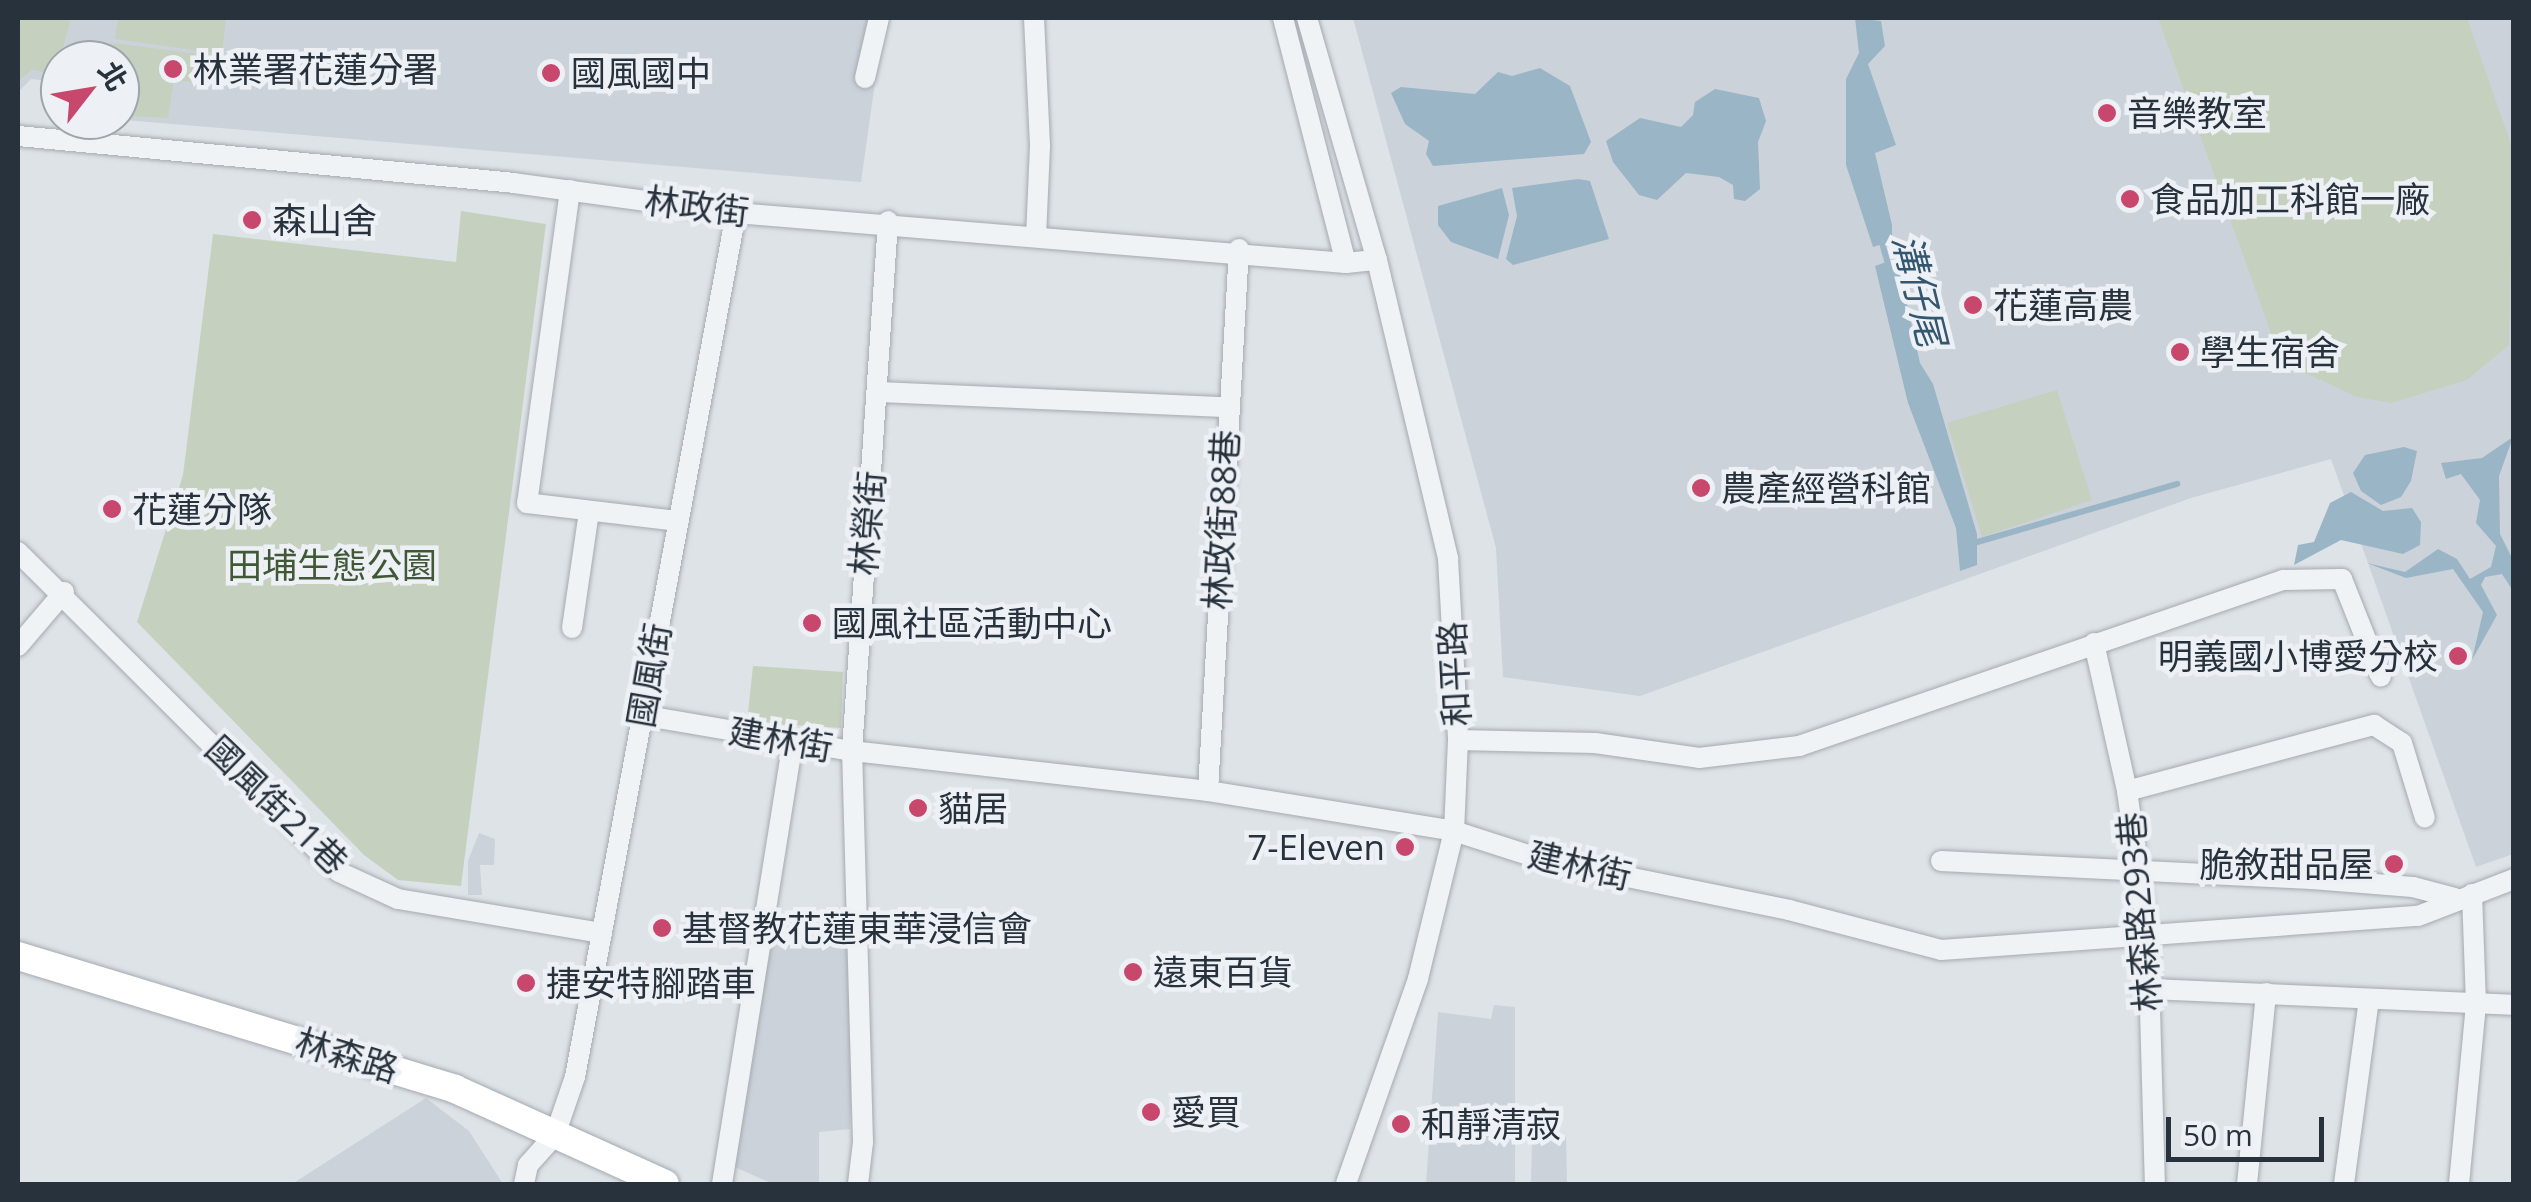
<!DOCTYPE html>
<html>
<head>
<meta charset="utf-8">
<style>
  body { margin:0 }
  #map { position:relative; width:2531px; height:1202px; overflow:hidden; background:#dee3e7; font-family:"Open Sans","Noto Sans TC",sans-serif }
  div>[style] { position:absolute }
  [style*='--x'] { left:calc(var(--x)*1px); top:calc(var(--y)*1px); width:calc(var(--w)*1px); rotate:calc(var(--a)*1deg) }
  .built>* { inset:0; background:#ccd2d9 }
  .green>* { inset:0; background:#c6d0bf }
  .water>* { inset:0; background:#9ab5c6 }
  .stream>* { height:6px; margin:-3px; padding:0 3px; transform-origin:3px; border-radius:3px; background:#9ab5c6 }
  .roads { filter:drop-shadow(0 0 2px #a4aab1) drop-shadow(0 0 2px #a4aab1) }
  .street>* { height:20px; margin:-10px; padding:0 10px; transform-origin:10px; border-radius:10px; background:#f0f3f5 }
  .secondary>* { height:28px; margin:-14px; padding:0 14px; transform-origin:14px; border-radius:14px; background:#fff }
  .dots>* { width:28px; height:28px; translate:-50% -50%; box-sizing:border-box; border:5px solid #edf1f5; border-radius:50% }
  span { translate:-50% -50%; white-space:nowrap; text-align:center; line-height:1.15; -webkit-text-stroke:9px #edf1f5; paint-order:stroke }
  .poi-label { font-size:35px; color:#28323d }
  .left { translate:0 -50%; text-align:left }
  .right { translate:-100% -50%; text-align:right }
  .street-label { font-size:35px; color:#28323d }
  .park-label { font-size:35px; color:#415836 }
  .water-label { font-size:38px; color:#34576f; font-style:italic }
  .frame { position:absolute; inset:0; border:20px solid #28323d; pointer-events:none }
  .north { position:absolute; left:40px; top:40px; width:100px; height:100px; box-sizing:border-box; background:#edf1f5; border:2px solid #9ea5ab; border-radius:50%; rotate:59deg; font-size:28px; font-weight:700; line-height:40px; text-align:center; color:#28323d }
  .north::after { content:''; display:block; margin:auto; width:35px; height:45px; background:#c8476d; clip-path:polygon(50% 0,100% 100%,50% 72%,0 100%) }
  .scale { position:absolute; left:2166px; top:1117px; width:158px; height:45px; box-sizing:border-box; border:5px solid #28323d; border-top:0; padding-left:12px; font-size:30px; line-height:35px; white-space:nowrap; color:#28323d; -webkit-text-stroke:8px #edf1f5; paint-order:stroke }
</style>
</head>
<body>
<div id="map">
  <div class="built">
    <i style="clip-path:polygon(18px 18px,884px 18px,861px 182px,125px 120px,120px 60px,60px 60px,60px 82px,31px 79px,18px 92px)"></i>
    <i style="clip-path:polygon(1353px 18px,2513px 18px,2513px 854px,2476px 867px,2331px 459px,2191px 498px,1640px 696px,1503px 677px,1496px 548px)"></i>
    <i style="clip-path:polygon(479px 833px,495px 839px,494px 865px,480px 865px,482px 895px,468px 895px,468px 861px)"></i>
    <i style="clip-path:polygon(770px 941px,854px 948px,850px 1129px,819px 1132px,819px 1184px,773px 1184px,730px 1165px)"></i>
    <i style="clip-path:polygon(1494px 1005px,1515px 1007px,1515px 1184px,1426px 1184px,1438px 1012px,1491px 1019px)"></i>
    <i style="clip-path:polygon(426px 1098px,469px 1131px,503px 1184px,292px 1184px)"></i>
    <i style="clip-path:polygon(1566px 1137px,1567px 1184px,1531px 1184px,1532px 1138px)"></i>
  </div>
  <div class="green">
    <i style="clip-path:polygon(18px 18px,71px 18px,56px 74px,32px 70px,18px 81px)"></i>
    <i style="clip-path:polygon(118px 18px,226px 18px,222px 54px,115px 39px)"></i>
    <i style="clip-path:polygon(2158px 18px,2467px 18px,2513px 150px,2509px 345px,2467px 380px,2391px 403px,2357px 397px,2299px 370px,2275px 344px)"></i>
    <i style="clip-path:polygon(113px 43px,215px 56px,212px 84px,174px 80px,168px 118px,129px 116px,120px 104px)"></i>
    <i style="clip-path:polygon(461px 211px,546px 224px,461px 886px,398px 880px,364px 855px,137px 622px,183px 475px,213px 234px,456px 262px)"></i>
    <i style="clip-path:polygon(2057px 390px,2092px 500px,1982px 537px,1947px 423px)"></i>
    <i style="clip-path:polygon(753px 666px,843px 672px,841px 728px,747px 722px)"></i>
  </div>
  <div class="water">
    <i style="clip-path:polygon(1855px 18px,1881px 21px,1885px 46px,1868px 64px,1896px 145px,1875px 153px,1892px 225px,1892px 241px,1873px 247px,1846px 165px,1846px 79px,1859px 53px)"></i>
    <i style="clip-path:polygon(1540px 68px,1570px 86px,1591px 142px,1584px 154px,1433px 166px,1426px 154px,1429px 141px,1405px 124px,1391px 93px,1401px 87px,1475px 94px,1498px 72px,1512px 76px)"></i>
    <i style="clip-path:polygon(1715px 89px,1759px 98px,1766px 121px,1758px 142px,1760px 189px,1745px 201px,1734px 199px,1733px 185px,1719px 177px,1686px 173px,1657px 200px,1639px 195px,1613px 162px,1606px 141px,1640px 118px,1681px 127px,1693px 115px,1695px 102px)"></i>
    <i style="clip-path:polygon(1578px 179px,1590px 181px,1609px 239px,1513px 265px,1506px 259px,1517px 216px,1512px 188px)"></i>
    <i style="clip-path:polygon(1502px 188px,1509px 215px,1498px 259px,1451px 242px,1438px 225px,1438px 206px)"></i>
    <i style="clip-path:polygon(1897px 258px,1920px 363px,1933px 384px,1977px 534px,1977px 565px,1960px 571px,1956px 528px,1908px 403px,1875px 266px)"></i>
    <i style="clip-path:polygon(2513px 437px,2499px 476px,2500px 534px,2513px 560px,2513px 591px,2502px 574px,2485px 577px,2481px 585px,2497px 615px,2472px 660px,2483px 612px,2453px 569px,2406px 578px,2367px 563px,2405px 572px,2438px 549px,2457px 559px,2470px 579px,2491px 567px,2496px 546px,2476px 523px,2480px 500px,2461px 474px,2446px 479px,2441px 463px,2482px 458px)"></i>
    <i style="clip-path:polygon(2404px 447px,2417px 451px,2411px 481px,2401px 497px,2381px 505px,2361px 491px,2353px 473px,2365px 455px)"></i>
    <i style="clip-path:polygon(2351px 492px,2383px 511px,2412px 508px,2421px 522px,2420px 545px,2403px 554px,2341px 540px,2294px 565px,2298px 545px,2314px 542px,2330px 503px)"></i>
  </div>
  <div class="stream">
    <i style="--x:1880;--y:236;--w:32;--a:74"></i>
    <i style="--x:1967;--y:545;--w:219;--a:-16.2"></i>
  </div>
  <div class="roads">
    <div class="street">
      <i style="--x:1034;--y:18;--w:128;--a:87.3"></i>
      <i style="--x:1040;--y:146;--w:90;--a:92.5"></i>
      <i style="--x:1283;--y:18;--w:253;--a:75.6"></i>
      <i style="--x:1307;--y:18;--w:252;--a:73.9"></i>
      <i style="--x:1377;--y:260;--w:307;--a:76.6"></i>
      <i style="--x:1448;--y:559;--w:181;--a:86.8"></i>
      <i style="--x:1458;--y:740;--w:91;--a:92.5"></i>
      <i style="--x:1454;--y:831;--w:152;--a:103.7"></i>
      <i style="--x:1418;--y:979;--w:217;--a:109.4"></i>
      <i style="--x:865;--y:78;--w:62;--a:-76.9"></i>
      <i style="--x:18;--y:136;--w:497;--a:5.4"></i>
      <i style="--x:513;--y:183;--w:225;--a:7.7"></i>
      <i style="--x:736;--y:213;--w:612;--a:4.69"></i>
      <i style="--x:1346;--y:263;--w:31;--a:-6"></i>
      <i style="--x:570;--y:190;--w:316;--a:97.8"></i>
      <i style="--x:527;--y:503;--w:151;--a:6.8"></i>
      <i style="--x:878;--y:392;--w:348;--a:2.5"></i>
      <i style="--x:18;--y:552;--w:453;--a:44.9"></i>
      <i style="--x:339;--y:872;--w:65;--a:24.6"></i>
      <i style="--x:398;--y:899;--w:207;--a:9.5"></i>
      <i style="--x:572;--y:628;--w:118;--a:-81.7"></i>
      <i style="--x:2094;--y:643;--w:152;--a:77.4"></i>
      <i style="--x:2127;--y:791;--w:148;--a:81.9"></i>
      <i style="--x:2148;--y:938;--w:246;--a:88.4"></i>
      <i style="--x:18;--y:646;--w:71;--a:-49.6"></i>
      <i style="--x:641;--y:715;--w:214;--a:9.7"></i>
      <i style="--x:852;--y:751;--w:358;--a:6.4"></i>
      <i style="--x:1208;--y:791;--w:249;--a:9.2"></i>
      <i style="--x:1454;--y:831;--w:95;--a:17.9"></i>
      <i style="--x:1544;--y:860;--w:250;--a:11.5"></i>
      <i style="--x:1789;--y:910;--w:157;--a:14.7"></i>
      <i style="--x:1941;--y:950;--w:478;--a:-4.1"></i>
      <i style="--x:2418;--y:916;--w:103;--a:-21.1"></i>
      <i style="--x:1458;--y:740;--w:137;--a:1.3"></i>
      <i style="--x:1595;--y:743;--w:105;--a:8.2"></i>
      <i style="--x:1699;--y:758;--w:101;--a:-6.8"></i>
      <i style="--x:1799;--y:746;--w:512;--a:-18.93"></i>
      <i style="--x:2283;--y:580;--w:59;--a:-1"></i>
      <i style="--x:2342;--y:579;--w:105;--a:68.3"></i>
      <i style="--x:1208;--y:791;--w:543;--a:-86.73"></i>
      <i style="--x:2127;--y:791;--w:256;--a:-15"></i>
      <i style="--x:2374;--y:725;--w:33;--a:33"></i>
      <i style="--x:2402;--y:743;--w:78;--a:73"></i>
      <i style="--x:1941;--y:861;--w:371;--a:2.8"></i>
      <i style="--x:2312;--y:879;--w:101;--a:4.5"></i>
      <i style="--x:2413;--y:887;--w:43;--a:14.7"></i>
      <i style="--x:2149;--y:989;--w:365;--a:2.5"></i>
      <i style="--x:524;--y:1184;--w:19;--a:-78"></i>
      <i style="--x:528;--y:1165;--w:40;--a:-48"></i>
      <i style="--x:555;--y:1135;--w:61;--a:-71"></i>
      <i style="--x:575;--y:1077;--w:879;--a:-79.44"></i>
      <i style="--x:722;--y:1184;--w:449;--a:-80.9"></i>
      <i style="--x:858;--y:1184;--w:42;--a:-83.2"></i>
      <i style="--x:863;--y:1142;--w:391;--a:-91.6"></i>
      <i style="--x:852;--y:751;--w:531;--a:-86.11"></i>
      <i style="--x:2247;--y:1184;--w:192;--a:-84.3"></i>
      <i style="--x:2344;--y:1184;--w:186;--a:-82.3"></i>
      <i style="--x:2459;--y:1184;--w:182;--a:-84.6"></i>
      <i style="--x:2476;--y:1003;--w:109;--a:-92.1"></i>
    </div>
    <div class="secondary">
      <i style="--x:18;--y:956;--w:457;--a:16.9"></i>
      <i style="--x:455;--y:1089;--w:230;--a:24.3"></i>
    </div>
  </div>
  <div class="dots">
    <i style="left:173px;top:69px;background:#c8476d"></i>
    <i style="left:551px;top:73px;background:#c8476d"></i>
    <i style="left:2107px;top:113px;background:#c8476d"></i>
    <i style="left:2130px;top:199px;background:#c8476d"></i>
    <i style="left:252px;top:220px;background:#c8476d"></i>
    <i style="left:1973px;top:305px;background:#c8476d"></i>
    <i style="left:2180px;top:352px;background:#c8476d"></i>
    <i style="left:1701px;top:488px;background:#c8476d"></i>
    <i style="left:112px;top:509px;background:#c8476d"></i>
    <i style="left:812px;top:623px;background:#c8476d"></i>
    <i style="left:2458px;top:656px;background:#c8476d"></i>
    <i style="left:918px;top:808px;background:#c8476d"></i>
    <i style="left:1405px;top:847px;background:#c8476d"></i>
    <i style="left:2394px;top:864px;background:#c8476d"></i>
    <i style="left:662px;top:928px;background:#c8476d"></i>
    <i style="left:1133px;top:972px;background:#c8476d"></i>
    <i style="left:526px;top:983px;background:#c8476d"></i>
    <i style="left:1151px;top:1112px;background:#c8476d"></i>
    <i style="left:1401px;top:1124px;background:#c8476d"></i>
  </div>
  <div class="poi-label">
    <span class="left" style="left:193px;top:69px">林業署花蓮分署</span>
    <span class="left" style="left:571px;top:73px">國風國中</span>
    <span class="left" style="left:2127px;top:113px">音樂教室</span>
    <span class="left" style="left:2150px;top:199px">食品加工科館一廠</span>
    <span class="left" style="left:272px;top:220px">森山舍</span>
    <span class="left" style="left:1993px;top:305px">花蓮高農</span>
    <span class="left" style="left:2200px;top:352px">學生宿舍</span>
    <span class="left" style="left:1721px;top:488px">農產經營科館</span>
    <span class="left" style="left:132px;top:509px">花蓮分隊</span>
    <span class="left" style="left:832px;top:623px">國風社區活動中心</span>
    <span class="right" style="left:2438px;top:656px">明義國小博愛分校</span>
    <span class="left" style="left:938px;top:808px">貓居</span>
    <span class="right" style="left:1385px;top:847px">7-Eleven</span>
    <span class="right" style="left:2374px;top:864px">脆敘甜品屋</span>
    <span class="left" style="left:682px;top:928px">基督教花蓮東華浸信會</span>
    <span class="left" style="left:1153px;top:972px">遠東百貨</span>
    <span class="left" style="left:546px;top:983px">捷安特腳踏車</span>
    <span class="left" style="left:1171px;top:1112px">愛買</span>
    <span class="left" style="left:1421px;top:1124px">和靜清寂</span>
  </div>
  <div class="street-label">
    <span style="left:697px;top:206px;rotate:7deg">林政街</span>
    <span style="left:1221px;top:520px;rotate:-87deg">林政街88巷</span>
    <span style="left:867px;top:523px;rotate:-85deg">林榮街</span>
    <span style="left:1454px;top:674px;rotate:-93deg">和平路</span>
    <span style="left:649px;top:675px;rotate:-80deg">國風街</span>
    <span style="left:781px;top:739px;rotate:10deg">建林街</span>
    <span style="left:277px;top:805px;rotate:44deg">國風街21巷</span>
    <span style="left:1580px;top:865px;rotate:13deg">建林街</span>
    <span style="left:2139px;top:912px;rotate:-95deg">林森路293巷</span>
    <span style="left:347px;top:1055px;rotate:17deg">林森路</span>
  </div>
  <div class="park-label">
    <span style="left:332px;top:565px">田埔生態公園</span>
  </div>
  <div class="water-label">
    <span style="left:1920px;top:290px;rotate:76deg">溝仔尾</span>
  </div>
  <div class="frame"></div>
  <div class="north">北</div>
  <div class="scale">50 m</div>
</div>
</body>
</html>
